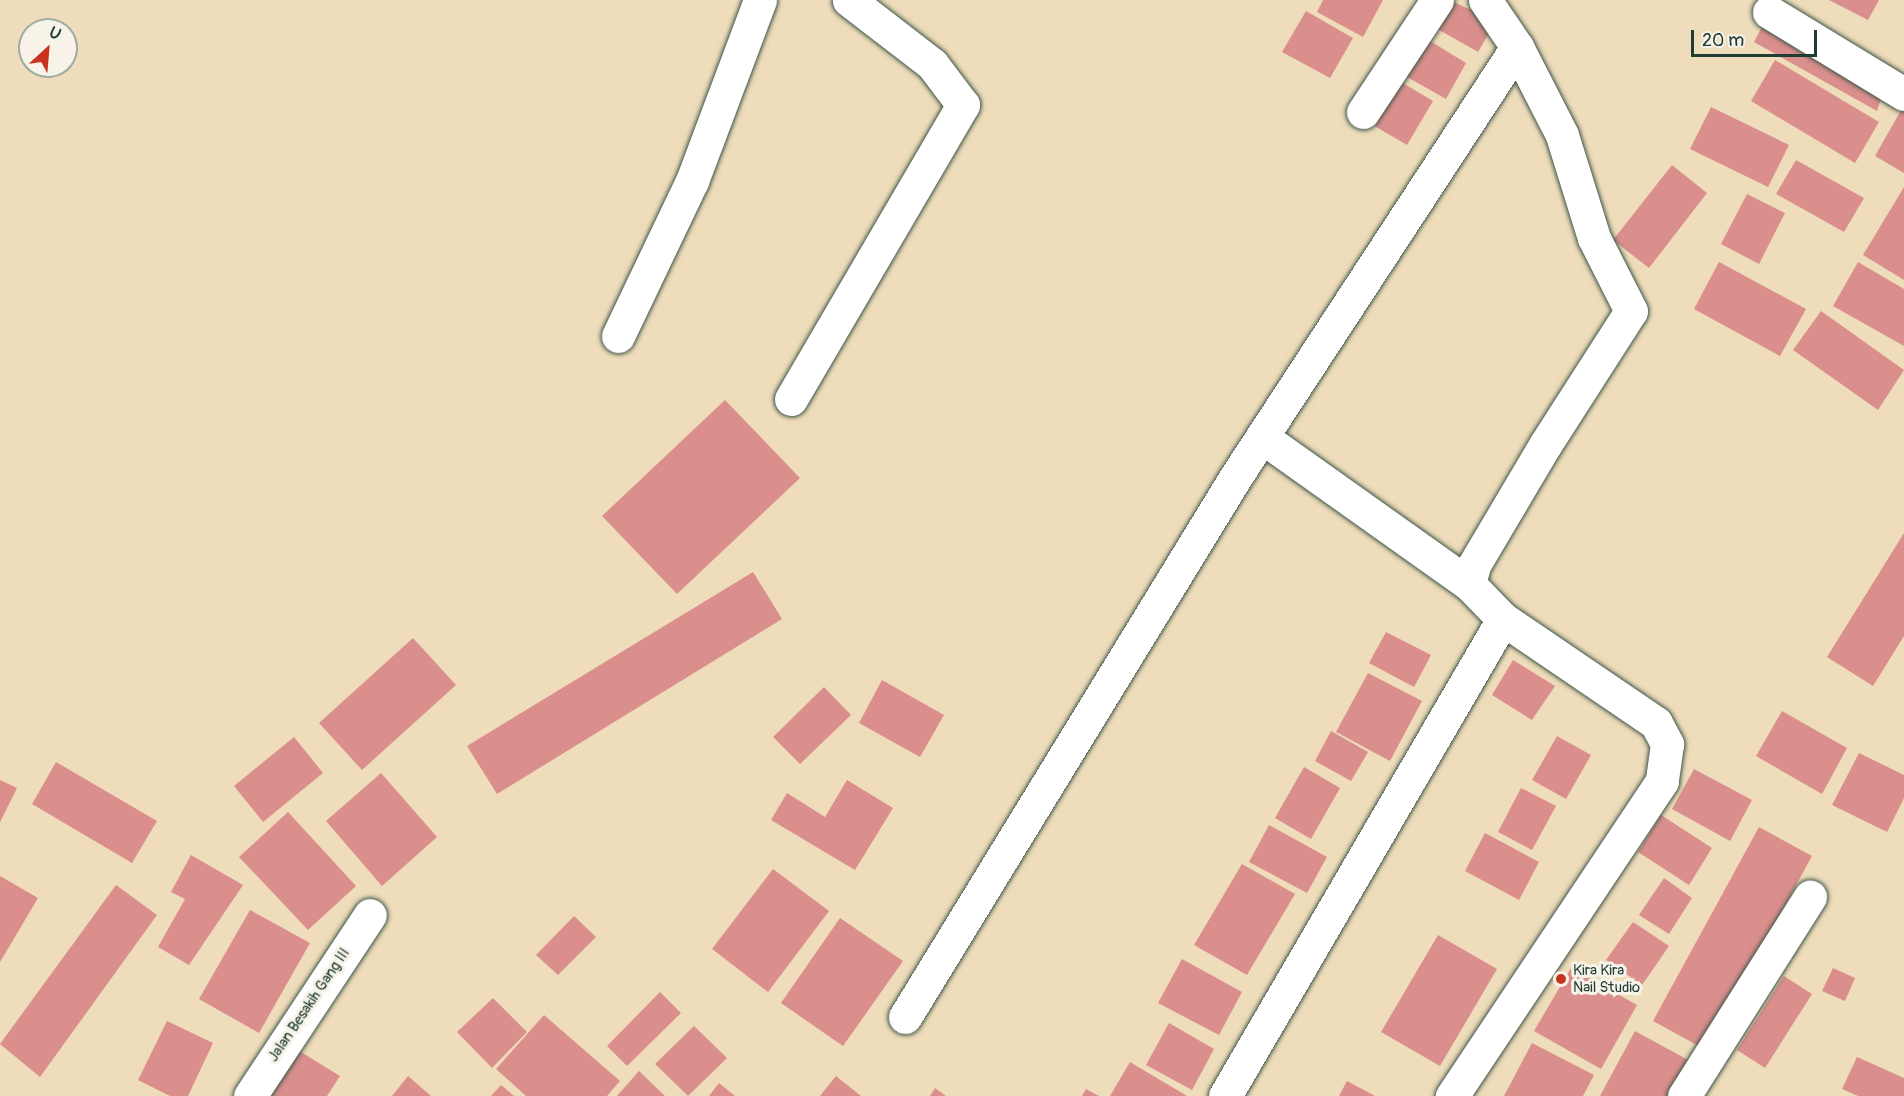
<!DOCTYPE html>
<html>
<head>
<meta charset="utf-8">
<style>
  body { margin:0 }
  #map { position:relative; width:1904px; height:1096px; overflow:hidden; background:#eedcba; font-family:Pangolin,sans-serif }
  div>[style] { position:absolute }
  [style*='--x'] { left:calc(var(--x)*1px); top:calc(var(--y)*1px); width:calc(var(--w)*1px); rotate:calc(var(--a)*1deg) }
  .building>* { inset:0; background:#da8f8d }
  .roads { filter:drop-shadow(0 0 2px #3e5548) drop-shadow(0 0 2px #3e5548) }
  .minor>* { height:33px; margin:-16.5px; padding:0 16.5px; transform-origin:16.5px; border-radius:16.5px; background:#fff }
  .dots>* { width:16px; height:16px; translate:-50% -50%; box-sizing:border-box; border:3px solid #f7f3e8; border-radius:50% }
  span { translate:-50% -50%; white-space:nowrap; text-align:center; line-height:1.15; -webkit-text-stroke:6px #f7f3e8; paint-order:stroke }
  .poi-label { font-size:15px; color:#1f3d34 }
  .left { translate:0 -50%; text-align:left }
  .street-label { font-size:15px; color:#1f3d34 }
  .north { position:absolute; left:18px; top:18px; width:60px; height:60px; box-sizing:border-box; background:#f7f3e8; border:2px solid #a1aaa0; border-radius:50%; rotate:26deg; font-size:16px; font-weight:700; line-height:24px; text-align:center; color:#1f3d34 }
  .north::after { content:''; display:block; margin:auto; width:21px; height:27px; background:#c8321e; clip-path:polygon(50% 0,100% 100%,50% 72%,0 100%) }
  .scale { position:absolute; left:1691px; top:30px; width:126px; height:27px; box-sizing:border-box; border:3px solid #1f3d34; border-top:0; padding-left:8px; font-size:18px; line-height:21px; white-space:nowrap; color:#1f3d34; -webkit-text-stroke:4px #f7f3e8; paint-order:stroke }
</style>
</head>
<body>
<div id="map">
  <div class="building">
    <i style="clip-path:polygon(1323px 0,1383px 0,1363px 37px,1317px 12px)"></i>
    <i style="clip-path:polygon(1449px 0,1496px 21px,1478px 52px,1434px 27px)"></i>
    <i style="clip-path:polygon(1829px 0,1879px 0,1868px 20px)"></i>
    <i style="clip-path:polygon(1306px 11px,1353px 38px,1330px 78px,1282px 52px)"></i>
    <i style="clip-path:polygon(1764px 23px,1884px 89px,1877px 111px,1754px 42px)"></i>
    <i style="clip-path:polygon(1422px 36px,1466px 63px,1446px 99px,1400px 73px)"></i>
    <i style="clip-path:polygon(1775px 60px,1879px 122px,1855px 163px,1751px 101px)"></i>
    <i style="clip-path:polygon(1391px 76px,1433px 101px,1407px 145px,1366px 121px)"></i>
    <i style="clip-path:polygon(1904px 105px,1904px 173px,1875px 156px)"></i>
    <i style="clip-path:polygon(1711px 107px,1789px 145px,1768px 187px,1690px 149px)"></i>
    <i style="clip-path:polygon(1796px 160px,1864px 198px,1844px 232px,1776px 194px)"></i>
    <i style="clip-path:polygon(1672px 165px,1707px 193px,1649px 268px,1613px 240px)"></i>
    <i style="clip-path:polygon(1904px 187px,1904px 280px,1863px 255px)"></i>
    <i style="clip-path:polygon(1747px 194px,1785px 213px,1759px 264px,1721px 244px)"></i>
    <i style="clip-path:polygon(1719px 262px,1806px 309px,1780px 356px,1694px 309px)"></i>
    <i style="clip-path:polygon(1858px 262px,1904px 289px,1904px 346px,1833px 306px)"></i>
    <i style="clip-path:polygon(1821px 311px,1904px 370px,1878px 410px,1793px 350px)"></i>
    <i style="clip-path:polygon(725px 400px,800px 478px,677px 594px,602px 516px)"></i>
    <i style="clip-path:polygon(1904px 533px,1904px 636px,1873px 686px,1827px 657px)"></i>
    <i style="clip-path:polygon(753px 572px,782px 619px,497px 794px,467px 746px)"></i>
    <i style="clip-path:polygon(1386px 632px,1431px 655px,1414px 687px,1369px 663px)"></i>
    <i style="clip-path:polygon(413px 638px,456px 685px,362px 770px,319px 723px)"></i>
    <i style="clip-path:polygon(1513px 660px,1555px 686px,1532px 720px,1492px 695px)"></i>
    <i style="clip-path:polygon(1368px 673px,1422px 701px,1390px 761px,1336px 732px)"></i>
    <i style="clip-path:polygon(882px 680px,944px 715px,920px 757px,859px 723px)"></i>
    <i style="clip-path:polygon(824px 687px,851px 715px,800px 764px,773px 737px)"></i>
    <i style="clip-path:polygon(1782px 711px,1847px 748px,1822px 794px,1756px 756px)"></i>
    <i style="clip-path:polygon(1331px 731px,1368px 752px,1351px 781px,1315px 761px)"></i>
    <i style="clip-path:polygon(1557px 736px,1591px 755px,1566px 799px,1532px 780px)"></i>
    <i style="clip-path:polygon(294px 737px,323px 773px,263px 822px,234px 786px)"></i>
    <i style="clip-path:polygon(1859px 753px,1904px 775px,1904px 798px,1887px 832px,1832px 805px)"></i>
    <i style="clip-path:polygon(56px 762px,157px 821px,132px 863px,32px 804px)"></i>
    <i style="clip-path:polygon(1304px 767px,1340px 788px,1311px 839px,1275px 818px)"></i>
    <i style="clip-path:polygon(1694px 769px,1752px 800px,1730px 841px,1672px 809px)"></i>
    <i style="clip-path:polygon(381px 773px,437px 837px,382px 886px,326px 821px)"></i>
    <i style="clip-path:polygon(0 780px,17px 788px,0 822px)"></i>
    <i style="clip-path:polygon(847px 780px,893px 808px,855px 870px,771px 820px,787px 793px,825px 817px)"></i>
    <i style="clip-path:polygon(1521px 788px,1556px 806px,1532px 850px,1498px 832px)"></i>
    <i style="clip-path:polygon(288px 812px,356px 886px,308px 930px,239px 857px)"></i>
    <i style="clip-path:polygon(1661px 815px,1712px 848px,1689px 885px,1638px 852px)"></i>
    <i style="clip-path:polygon(1269px 825px,1327px 857px,1307px 893px,1249px 862px)"></i>
    <i style="clip-path:polygon(1759px 827px,1812px 856px,1706px 1050px,1653px 1021px)"></i>
    <i style="clip-path:polygon(1485px 833px,1539px 862px,1519px 900px,1465px 871px)"></i>
    <i style="clip-path:polygon(191px 855px,243px 885px,189px 965px,158px 947px,185px 899px,171px 892px)"></i>
    <i style="clip-path:polygon(1242px 864px,1295px 894px,1247px 975px,1194px 945px)"></i>
    <i style="clip-path:polygon(773px 869px,829px 911px,768px 992px,712px 949px)"></i>
    <i style="clip-path:polygon(0 876px,38px 898px,0 962px)"></i>
    <i style="clip-path:polygon(1664px 878px,1692px 898px,1669px 934px,1639px 915px)"></i>
    <i style="clip-path:polygon(116px 885px,157px 915px,40px 1077px,0 1044px)"></i>
    <i style="clip-path:polygon(250px 910px,310px 943px,259px 1033px,199px 999px)"></i>
    <i style="clip-path:polygon(574px 916px,596px 937px,558px 975px,536px 955px)"></i>
    <i style="clip-path:polygon(840px 918px,903px 961px,843px 1046px,781px 1003px)"></i>
    <i style="clip-path:polygon(1633px 922px,1669px 946px,1642px 985px,1606px 960px)"></i>
    <i style="clip-path:polygon(1438px 935px,1497px 969px,1440px 1066px,1381px 1032px)"></i>
    <i style="clip-path:polygon(1182px 959px,1242px 992px,1219px 1035px,1158px 1003px)"></i>
    <i style="clip-path:polygon(1571px 968px,1637px 1005px,1601px 1069px,1534px 1031px)"></i>
    <i style="clip-path:polygon(1833px 968px,1855px 978px,1845px 1001px,1822px 991px)"></i>
    <i style="clip-path:polygon(1784px 976px,1812px 994px,1765px 1068px,1737px 1050px)"></i>
    <i style="clip-path:polygon(660px 992px,681px 1013px,627px 1066px,607px 1046px)"></i>
    <i style="clip-path:polygon(493px 998px,527px 1032px,492px 1068px,457px 1032px)"></i>
    <i style="clip-path:polygon(544px 1015px,620px 1081px,607px 1096px,526px 1096px,496px 1069px)"></i>
    <i style="clip-path:polygon(167px 1021px,213px 1043px,188px 1096px,170px 1096px,138px 1080px)"></i>
    <i style="clip-path:polygon(1169px 1023px,1214px 1049px,1192px 1090px,1146px 1065px)"></i>
    <i style="clip-path:polygon(694px 1026px,727px 1058px,688px 1096px,655px 1064px)"></i>
    <i style="clip-path:polygon(1635px 1031px,1690px 1061px,1671px 1096px,1600px 1096px)"></i>
    <i style="clip-path:polygon(1532px 1043px,1594px 1075px,1583px 1096px,1504px 1096px)"></i>
    <i style="clip-path:polygon(296px 1049px,340px 1076px,327px 1096px,267px 1096px)"></i>
    <i style="clip-path:polygon(1857px 1057px,1904px 1078px,1904px 1096px,1858px 1096px,1842px 1089px)"></i>
    <i style="clip-path:polygon(1130px 1062px,1187px 1096px,1110px 1096px)"></i>
    <i style="clip-path:polygon(639px 1071px,665px 1096px,617px 1096px)"></i>
    <i style="clip-path:polygon(408px 1076px,431px 1096px,392px 1096px)"></i>
    <i style="clip-path:polygon(836px 1076px,861px 1096px,820px 1096px)"></i>
    <i style="clip-path:polygon(1347px 1081px,1375px 1096px,1339px 1096px)"></i>
    <i style="clip-path:polygon(719px 1083px,735px 1096px,709px 1096px)"></i>
    <i style="clip-path:polygon(501px 1085px,514px 1096px,491px 1096px)"></i>
    <i style="clip-path:polygon(935px 1088px,946px 1096px,930px 1096px)"></i>
    <i style="clip-path:polygon(1086px 1089px,1099px 1096px,1082px 1096px)"></i>
  </div>
  <div class="roads">
    <div class="minor">
      <i style="--x:1769;--y:12;--w:158;--a:31.3"></i>
      <i style="--x:1363;--y:112;--w:134;--a:-56.5"></i>
      <i style="--x:618;--y:336;--w:172;--a:-64.5"></i>
      <i style="--x:692;--y:181;--w:193;--a:-69.4"></i>
      <i style="--x:791;--y:399;--w:341;--a:-59.7"></i>
      <i style="--x:963;--y:105;--w:51;--a:-127.1"></i>
      <i style="--x:932;--y:64;--w:105;--a:-142.4"></i>
      <i style="--x:1262;--y:437;--w:254;--a:35.4"></i>
      <i style="--x:1469;--y:584;--w:49;--a:45.8"></i>
      <i style="--x:1503;--y:619;--w:185;--a:34.2"></i>
      <i style="--x:1656;--y:723;--w:24;--a:62"></i>
      <i style="--x:1667;--y:744;--w:37;--a:98"></i>
      <i style="--x:1662;--y:781;--w:379;--a:123.7"></i>
      <i style="--x:1469;--y:584;--w:20;--a:-75"></i>
      <i style="--x:1474;--y:565;--w:139;--a:-59.4"></i>
      <i style="--x:1545;--y:445;--w:159;--a:-57.3"></i>
      <i style="--x:1631;--y:311;--w:82;--a:-116.9"></i>
      <i style="--x:1594;--y:238;--w:108;--a:-107.3"></i>
      <i style="--x:1562;--y:135;--w:99;--a:-117.1"></i>
      <i style="--x:1517;--y:47;--w:57;--a:-124.2"></i>
      <i style="--x:905;--y:1017;--w:632;--a:-58.52"></i>
      <i style="--x:1235;--y:478;--w:515;--a:-56.8"></i>
      <i style="--x:250;--y:1096;--w:217;--a:-56.5"></i>
      <i style="--x:1225;--y:1096;--w:552;--a:-59.77"></i>
      <i style="--x:1684;--y:1096;--w:236;--a:-57.7"></i>
    </div>
  </div>
  <div class="dots">
    <i style="left:1561px;top:979px;background:#c8321e"></i>
  </div>
  <div class="poi-label">
    <span class="left" style="left:1573px;top:979px">Kira Kira<br>Nail Studio</span>
  </div>
  <div class="street-label">
    <span style="left:309px;top:1005px;rotate:-56deg">Jalan Besakih Gang III</span>
  </div>
  <div class="north">U</div>
  <div class="scale">20 m</div>
</div>
</body>
</html>
